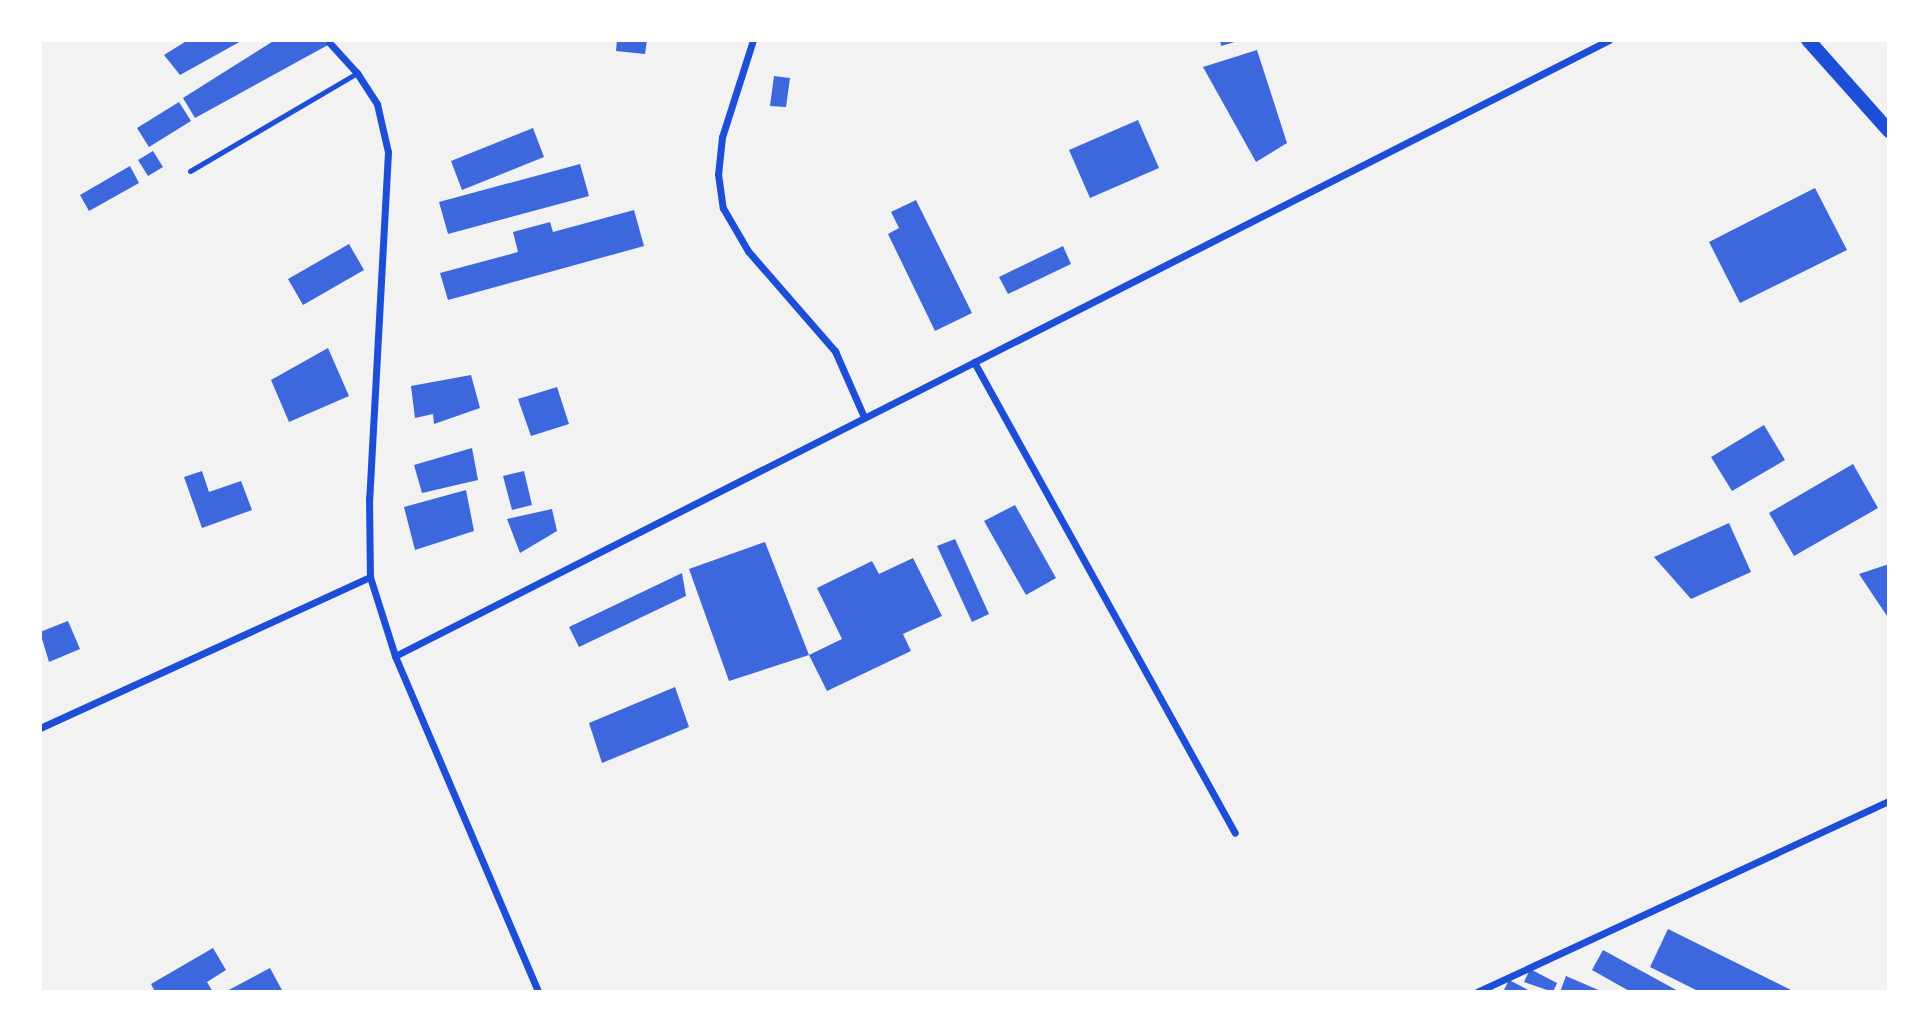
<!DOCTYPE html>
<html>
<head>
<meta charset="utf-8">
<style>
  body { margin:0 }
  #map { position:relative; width:1929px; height:1032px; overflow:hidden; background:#f2f2f2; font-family:Spectral,serif }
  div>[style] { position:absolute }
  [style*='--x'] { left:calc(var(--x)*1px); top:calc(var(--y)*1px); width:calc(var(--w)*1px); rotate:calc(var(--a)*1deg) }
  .building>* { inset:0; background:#3d67dc }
  .service>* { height:5px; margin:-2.5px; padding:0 2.5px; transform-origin:2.5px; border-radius:2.5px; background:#1d4ed8 }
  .minor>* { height:7px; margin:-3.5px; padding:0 3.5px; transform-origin:3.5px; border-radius:3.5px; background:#1d4ed8 }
  .secondary>* { height:14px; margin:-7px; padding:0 7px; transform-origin:7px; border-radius:7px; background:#1d4ed8 }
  span { translate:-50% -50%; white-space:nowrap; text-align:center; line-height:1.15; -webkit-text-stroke:5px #fff; paint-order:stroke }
  .frame { position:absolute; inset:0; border:42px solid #fff; pointer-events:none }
</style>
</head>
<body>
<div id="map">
  <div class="building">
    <i style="clip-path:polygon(188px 40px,243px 40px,180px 75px,164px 55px)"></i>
    <i style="clip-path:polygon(275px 40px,321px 40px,328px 45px,195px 118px,183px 98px)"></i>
    <i style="clip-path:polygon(617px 40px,647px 40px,645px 54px,616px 51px)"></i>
    <i style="clip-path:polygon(1220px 40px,1238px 40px,1238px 41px,1221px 46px)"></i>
    <i style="clip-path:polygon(1257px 50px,1287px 143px,1256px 162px,1203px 67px)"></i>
    <i style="clip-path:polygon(774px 76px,790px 78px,786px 107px,770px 106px)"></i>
    <i style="clip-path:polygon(179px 102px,191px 121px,149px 147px,137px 128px)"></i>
    <i style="clip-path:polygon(1138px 120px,1159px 168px,1090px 198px,1069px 150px)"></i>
    <i style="clip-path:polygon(533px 128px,544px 157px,462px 190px,451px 161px)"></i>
    <i style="clip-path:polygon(153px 151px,163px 167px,148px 176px,138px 160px)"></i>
    <i style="clip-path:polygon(580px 164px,589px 196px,448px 234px,439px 202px)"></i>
    <i style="clip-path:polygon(130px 166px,139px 183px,89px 211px,80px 195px)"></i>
    <i style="clip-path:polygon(1815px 188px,1847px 250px,1740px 303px,1709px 242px)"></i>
    <i style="clip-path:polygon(916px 200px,972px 313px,935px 331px,888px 234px,899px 228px,891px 212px)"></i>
    <i style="clip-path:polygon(634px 210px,644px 246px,448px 300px,440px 273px,518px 252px,513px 232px,550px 222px,553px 232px)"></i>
    <i style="clip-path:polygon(349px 244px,364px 270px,303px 305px,288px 279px)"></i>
    <i style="clip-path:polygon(1063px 246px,1071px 264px,1008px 294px,999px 277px)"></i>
    <i style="clip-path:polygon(328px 348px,349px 396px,289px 422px,271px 380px)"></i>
    <i style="clip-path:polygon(471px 375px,480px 408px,434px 424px,433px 414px,415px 418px,411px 386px)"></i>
    <i style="clip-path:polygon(557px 387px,569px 424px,531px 436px,518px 399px)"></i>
    <i style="clip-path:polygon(1764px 425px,1785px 460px,1732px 491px,1711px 457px)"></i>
    <i style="clip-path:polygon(472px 448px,478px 480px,422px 493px,414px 465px)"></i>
    <i style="clip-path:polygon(1853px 464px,1878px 508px,1794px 556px,1769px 513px)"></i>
    <i style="clip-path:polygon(202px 471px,209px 492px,241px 481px,252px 510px,202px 528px,184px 477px)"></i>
    <i style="clip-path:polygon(524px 471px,532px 505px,512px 510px,503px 476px)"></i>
    <i style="clip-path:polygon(466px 490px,474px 531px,415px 550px,404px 507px)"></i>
    <i style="clip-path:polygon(1015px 505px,1056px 578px,1026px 595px,984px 521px)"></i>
    <i style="clip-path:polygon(552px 509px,557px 531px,520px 553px,507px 519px)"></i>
    <i style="clip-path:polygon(1729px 523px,1751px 572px,1691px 599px,1654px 557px)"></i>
    <i style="clip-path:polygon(955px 539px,989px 614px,972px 622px,937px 546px)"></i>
    <i style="clip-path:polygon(765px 542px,809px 655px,729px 681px,689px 569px)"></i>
    <i style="clip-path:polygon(913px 558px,942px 616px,903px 634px,911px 651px,827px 691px,809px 655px,842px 639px,817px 588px,872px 561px,879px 574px)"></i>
    <i style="clip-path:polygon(1889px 564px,1889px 619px,1859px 574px)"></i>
    <i style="clip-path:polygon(682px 573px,686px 596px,579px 647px,569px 627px)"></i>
    <i style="clip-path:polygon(68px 621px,80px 649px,49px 662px,40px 632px)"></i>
    <i style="clip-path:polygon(675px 687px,689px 727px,602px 763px,589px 723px)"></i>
    <i style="clip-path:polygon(1668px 929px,1795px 992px,1700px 992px,1650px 967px)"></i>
    <i style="clip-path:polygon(213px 948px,226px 970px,207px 982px,213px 992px,155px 992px,151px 984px)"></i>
    <i style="clip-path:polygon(1603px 950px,1680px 992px,1631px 992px,1592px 970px)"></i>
    <i style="clip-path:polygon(270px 968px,283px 992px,225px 992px)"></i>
    <i style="clip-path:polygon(1530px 969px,1557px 983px,1553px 992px,1524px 982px)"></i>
    <i style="clip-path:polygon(1566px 976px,1603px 992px,1560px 992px)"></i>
    <i style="clip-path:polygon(1509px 980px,1532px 992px,1503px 992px)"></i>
  </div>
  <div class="service">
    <i style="--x:190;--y:171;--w:194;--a:-30.4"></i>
  </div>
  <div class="minor">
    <i style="--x:327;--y:40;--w:45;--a:47.7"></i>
    <i style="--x:357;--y:73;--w:37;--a:57"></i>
    <i style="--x:377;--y:104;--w:49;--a:77.1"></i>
    <i style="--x:388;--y:152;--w:347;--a:93.1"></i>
    <i style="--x:369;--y:498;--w:79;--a:89.3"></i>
    <i style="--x:370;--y:577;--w:83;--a:72.4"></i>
    <i style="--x:395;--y:656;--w:365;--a:66.9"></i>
    <i style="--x:753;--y:40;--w:102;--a:107.7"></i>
    <i style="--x:722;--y:137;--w:37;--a:96"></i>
    <i style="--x:718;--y:174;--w:34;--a:82"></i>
    <i style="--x:723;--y:208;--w:50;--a:59.8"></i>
    <i style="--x:748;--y:251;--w:133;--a:49"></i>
    <i style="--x:835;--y:351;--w:72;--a:66.3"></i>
    <i style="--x:974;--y:362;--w:538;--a:61.01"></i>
    <i style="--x:395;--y:656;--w:1361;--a:-26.9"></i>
    <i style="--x:40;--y:728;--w:363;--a:-24.6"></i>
    <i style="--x:1477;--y:992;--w:454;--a:-24.9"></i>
  </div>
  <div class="secondary">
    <i style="--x:1808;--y:40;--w:122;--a:48.3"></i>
  </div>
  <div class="frame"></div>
</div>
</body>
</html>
